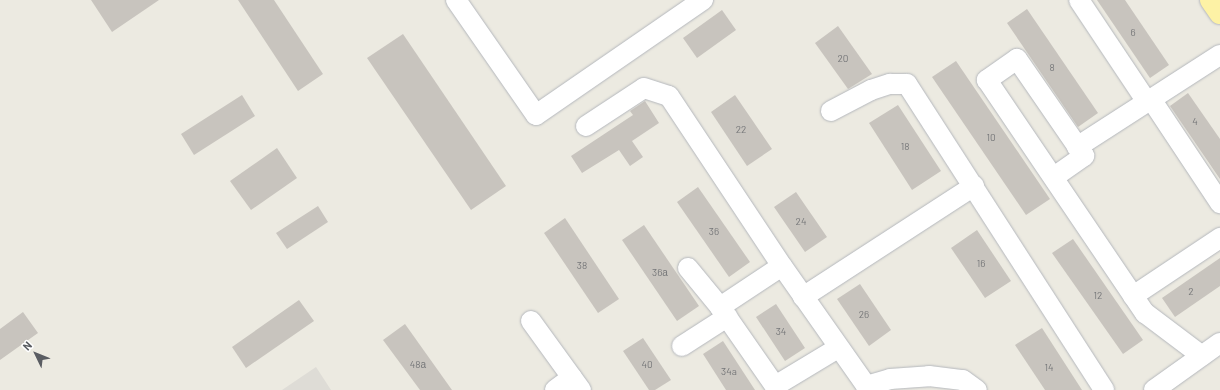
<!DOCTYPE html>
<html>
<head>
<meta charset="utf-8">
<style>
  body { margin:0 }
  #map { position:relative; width:1220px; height:390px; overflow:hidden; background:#eceae1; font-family:Barlow,sans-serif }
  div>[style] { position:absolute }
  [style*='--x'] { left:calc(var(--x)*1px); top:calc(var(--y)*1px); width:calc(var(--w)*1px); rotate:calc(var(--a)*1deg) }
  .industrial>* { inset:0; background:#dedcd6 }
  .building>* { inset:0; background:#c8c4be }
  .roads { filter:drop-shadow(0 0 1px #b4b7bc) drop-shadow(0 0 1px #b4b7bc) }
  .minor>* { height:20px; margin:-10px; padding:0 10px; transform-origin:10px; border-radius:10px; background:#fff }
  .major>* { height:22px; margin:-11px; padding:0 11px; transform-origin:11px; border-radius:11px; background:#fdf2a5 }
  span { translate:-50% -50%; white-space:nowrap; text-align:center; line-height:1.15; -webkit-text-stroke:3px #fff; paint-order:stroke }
  .number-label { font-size:10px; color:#767779 }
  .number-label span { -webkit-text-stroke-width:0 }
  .north { position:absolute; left:16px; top:334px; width:40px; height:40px; -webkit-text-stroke:3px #fff; paint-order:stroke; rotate:313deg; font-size:11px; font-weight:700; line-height:16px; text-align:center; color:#5a5d62 }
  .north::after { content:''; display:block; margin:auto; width:14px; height:18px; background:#5a5d62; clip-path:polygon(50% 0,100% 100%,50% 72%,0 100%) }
</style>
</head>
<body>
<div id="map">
  <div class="industrial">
    <i style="clip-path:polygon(316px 367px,331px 390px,282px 390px)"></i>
  </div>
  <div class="building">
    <i style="clip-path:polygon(91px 0,159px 0,112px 32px)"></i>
    <i style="clip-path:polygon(238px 0,274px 0,323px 74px,298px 91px)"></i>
    <i style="clip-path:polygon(1097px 0,1125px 0,1169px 65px,1150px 78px)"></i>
    <i style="clip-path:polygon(1027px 9px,1098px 113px,1078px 127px,1007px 23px)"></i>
    <i style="clip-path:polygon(722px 10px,736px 30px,697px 58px,683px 38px)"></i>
    <i style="clip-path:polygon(838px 26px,872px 74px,848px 89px,815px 43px)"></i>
    <i style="clip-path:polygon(403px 34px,506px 186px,471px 210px,367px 58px)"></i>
    <i style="clip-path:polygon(956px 61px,1050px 199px,1026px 215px,932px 77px)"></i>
    <i style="clip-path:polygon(1188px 93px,1220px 139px,1220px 179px,1170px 106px)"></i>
    <i style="clip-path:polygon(242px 95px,255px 116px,194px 155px,181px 134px)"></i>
    <i style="clip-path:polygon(735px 95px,772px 149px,747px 166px,711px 112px)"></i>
    <i style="clip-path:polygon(645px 101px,659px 123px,632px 141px,643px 157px,630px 166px,619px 150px,582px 173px,571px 156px,633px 115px,630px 111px)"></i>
    <i style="clip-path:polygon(898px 105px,941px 171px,912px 190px,869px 123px)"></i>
    <i style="clip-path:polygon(277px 148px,297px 178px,251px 210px,230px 181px)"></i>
    <i style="clip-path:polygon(698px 187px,750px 262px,729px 277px,677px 202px)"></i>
    <i style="clip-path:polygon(796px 192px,827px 237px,805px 252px,774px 207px)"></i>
    <i style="clip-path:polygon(318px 206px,328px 222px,287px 249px,276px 233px)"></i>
    <i style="clip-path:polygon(565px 218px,619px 299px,598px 313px,544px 233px)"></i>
    <i style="clip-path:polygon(644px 225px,699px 306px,677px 321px,622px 240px)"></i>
    <i style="clip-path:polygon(977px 230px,1011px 281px,985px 298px,951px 248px)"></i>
    <i style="clip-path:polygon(1073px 239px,1143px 340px,1123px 354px,1052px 253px)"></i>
    <i style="clip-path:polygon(1220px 258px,1220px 286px,1175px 317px,1162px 298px)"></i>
    <i style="clip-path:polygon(860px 284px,891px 330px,869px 346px,837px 299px)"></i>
    <i style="clip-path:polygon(299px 300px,314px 321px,246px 368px,232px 347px)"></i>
    <i style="clip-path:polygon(776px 304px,805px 348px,785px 361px,756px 317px)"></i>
    <i style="clip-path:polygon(23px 312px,38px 333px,0 360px,0 329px)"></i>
    <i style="clip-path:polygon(405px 324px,452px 390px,420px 390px,383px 340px)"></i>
    <i style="clip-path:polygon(1042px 328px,1082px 390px,1045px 390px,1015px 345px)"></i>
    <i style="clip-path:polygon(643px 338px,671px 380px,655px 390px,649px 390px,623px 351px)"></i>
    <i style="clip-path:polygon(723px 341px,755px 390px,726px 390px,703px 354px)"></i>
  </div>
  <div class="roads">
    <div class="minor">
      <i style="--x:456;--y:0;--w:140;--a:55.2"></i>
      <i style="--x:536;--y:115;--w:203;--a:-34.6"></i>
      <i style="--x:1079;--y:0;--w:123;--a:56.3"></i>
      <i style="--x:1151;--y:99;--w:125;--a:56.4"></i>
      <i style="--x:831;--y:111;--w:45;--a:-27.7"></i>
      <i style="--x:871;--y:90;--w:20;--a:-18"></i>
      <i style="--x:890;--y:84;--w:17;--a:0"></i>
      <i style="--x:907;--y:84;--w:364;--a:57.2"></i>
      <i style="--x:586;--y:126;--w:69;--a:-33.2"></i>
      <i style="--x:644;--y:88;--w:26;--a:18"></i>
      <i style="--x:669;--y:96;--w:204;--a:56.4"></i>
      <i style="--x:782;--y:266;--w:151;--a:54.9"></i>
      <i style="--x:1077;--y:147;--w:170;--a:-32.8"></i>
      <i style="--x:1054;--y:177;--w:37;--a:-35"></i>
      <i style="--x:1084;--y:156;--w:118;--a:-124.6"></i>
      <i style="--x:1017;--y:59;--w:37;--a:145"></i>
      <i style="--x:987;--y:80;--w:282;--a:55.9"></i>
      <i style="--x:1145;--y:313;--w:71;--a:37"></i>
      <i style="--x:688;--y:268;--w:50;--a:50.6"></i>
      <i style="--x:720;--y:307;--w:96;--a:55.2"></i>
      <i style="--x:775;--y:386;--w:74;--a:-31.1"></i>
      <i style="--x:1133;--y:296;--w:105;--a:-33.7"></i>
      <i style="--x:803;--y:297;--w:204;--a:-33"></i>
      <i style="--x:720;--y:307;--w:74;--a:-33.5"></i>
      <i style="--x:531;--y:321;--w:85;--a:54.1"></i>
      <i style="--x:682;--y:346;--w:54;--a:-32.8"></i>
      <i style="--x:866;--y:386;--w:25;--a:-16"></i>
      <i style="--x:890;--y:379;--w:39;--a:-4"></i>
      <i style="--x:929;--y:376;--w:34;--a:7"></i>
      <i style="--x:963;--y:380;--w:17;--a:36"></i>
      <i style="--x:555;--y:390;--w:21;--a:-37"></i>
      <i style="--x:1154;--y:390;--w:81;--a:-35.5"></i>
    </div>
    <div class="major">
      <i style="--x:1211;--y:0;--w:16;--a:55"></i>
    </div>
  </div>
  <div class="number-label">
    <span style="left:1133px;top:33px">6</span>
    <span style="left:843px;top:59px">20</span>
    <span style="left:1052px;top:68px">8</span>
    <span style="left:1195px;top:122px">4</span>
    <span style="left:741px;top:130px">22</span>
    <span style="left:991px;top:138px">10</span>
    <span style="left:905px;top:147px">18</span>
    <span style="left:801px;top:222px">24</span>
    <span style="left:714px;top:232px">36</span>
    <span style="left:981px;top:264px">16</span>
    <span style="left:582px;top:266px">38</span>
    <span style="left:660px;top:273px">36а</span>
    <span style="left:1191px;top:292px">2</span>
    <span style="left:1098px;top:296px">12</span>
    <span style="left:864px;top:315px">26</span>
    <span style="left:781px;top:332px">34</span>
    <span style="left:418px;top:365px">48а</span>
    <span style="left:647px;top:365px">40</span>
    <span style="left:1049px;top:368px">14</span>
    <span style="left:729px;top:372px">34a</span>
  </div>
  <div class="north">N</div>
</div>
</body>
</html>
